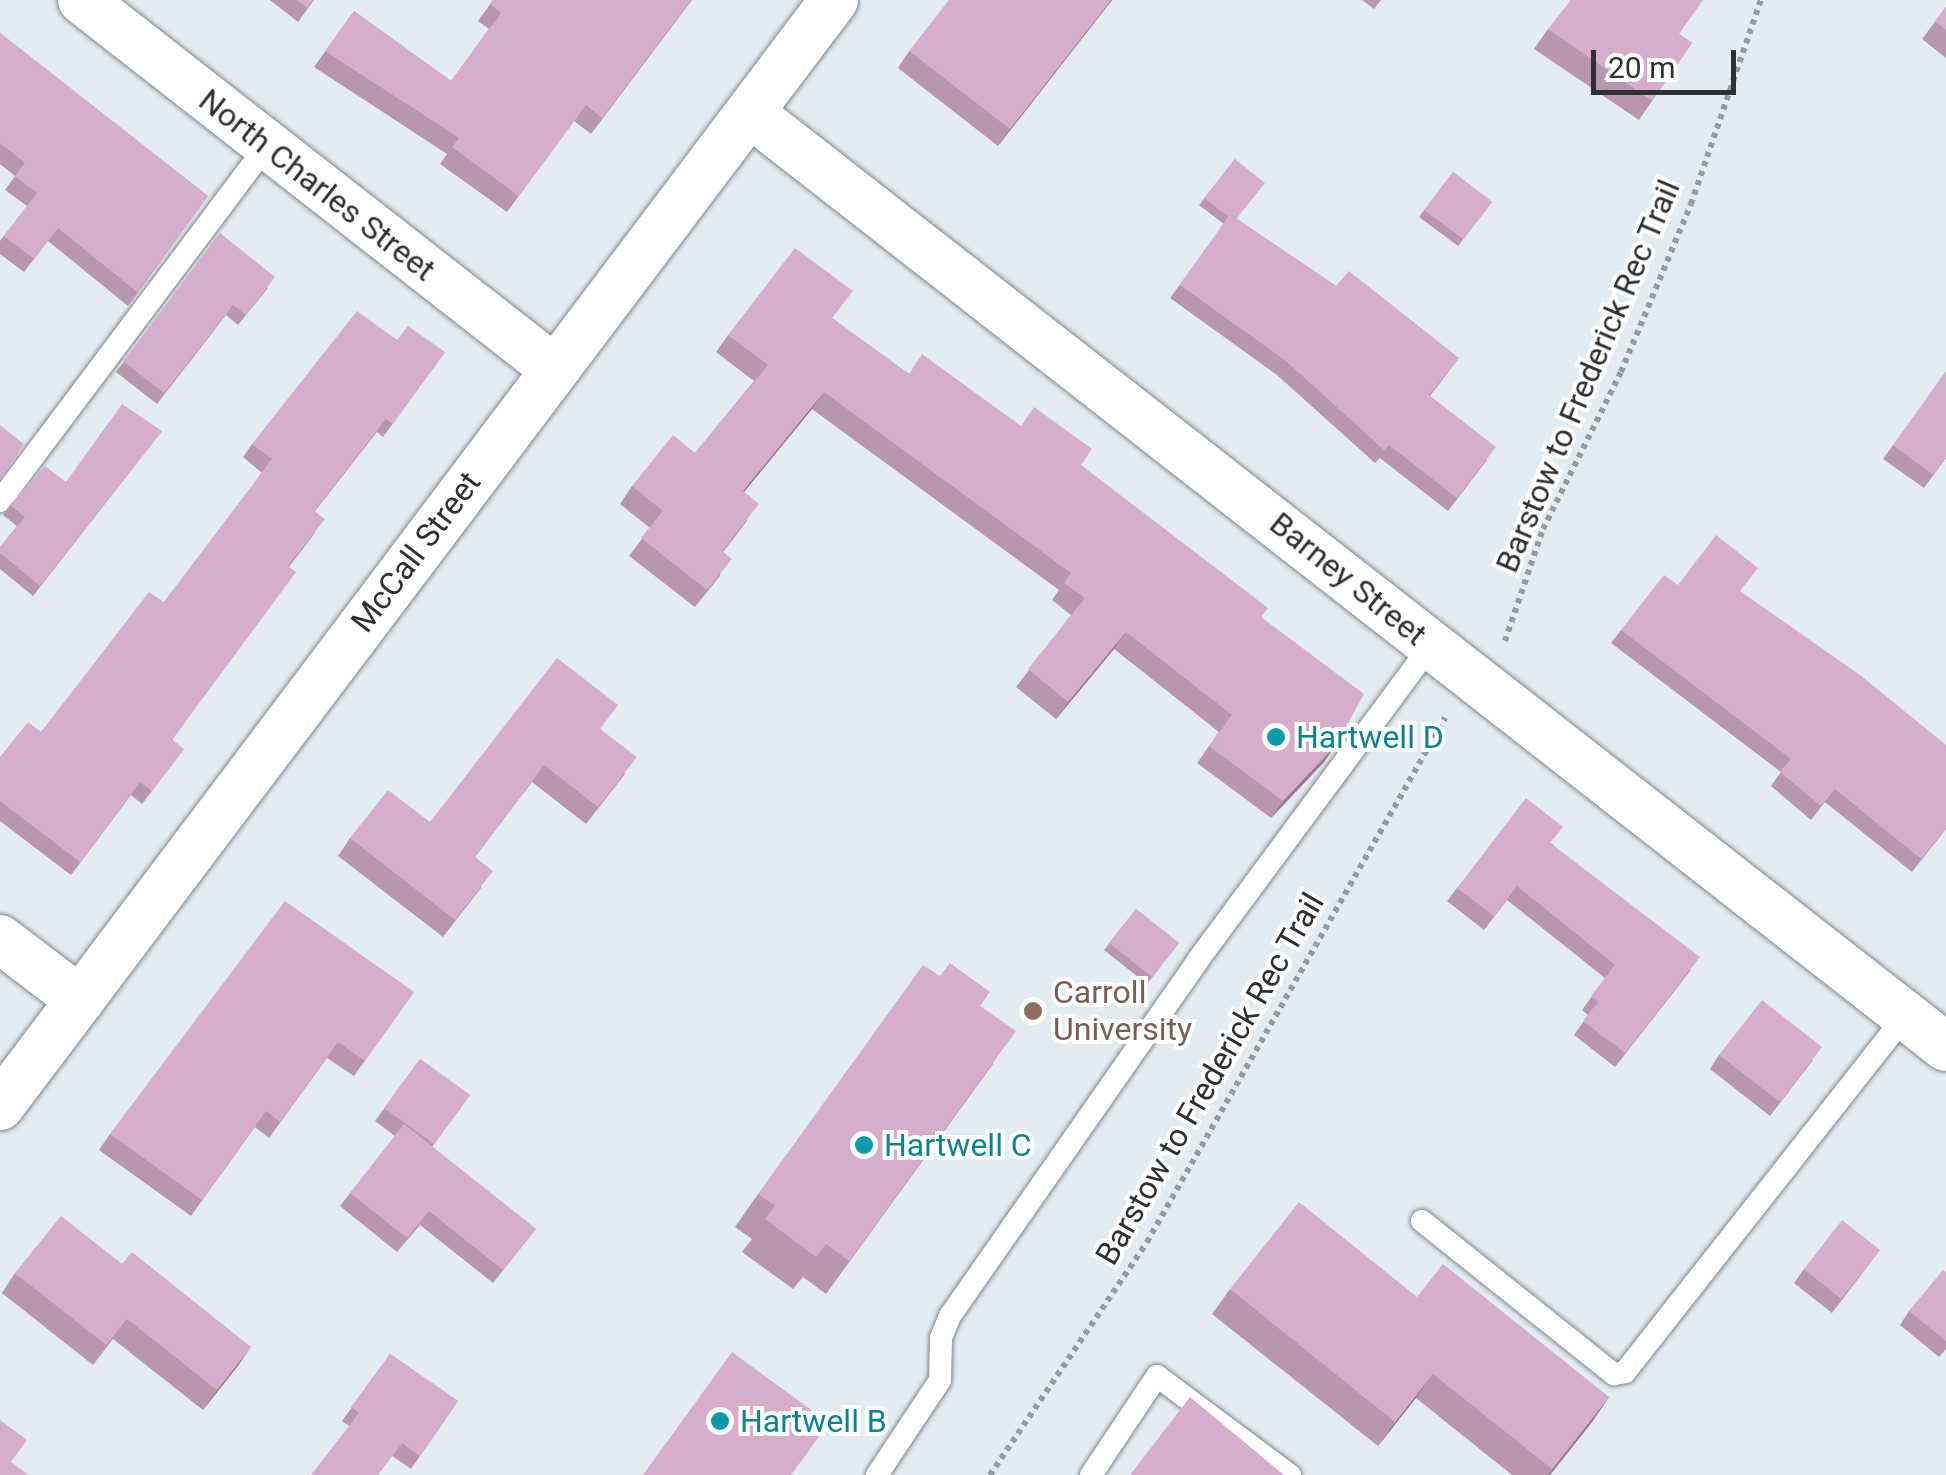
<!DOCTYPE html>
<html>
<head>
<meta charset="utf-8">
<style>
  body { margin:0 }
  #map { position:relative; width:1946px; height:1475px; overflow:hidden; background:#e4ecf3; font-family:Roboto,sans-serif }
  div>[style] { position:absolute }
  [style*='--x'] { left:calc(var(--x)*1px); top:calc(var(--y)*1px); width:calc(var(--w)*1px); rotate:calc(var(--a)*1deg) }
  .path>* { height:6px; margin-top:-3px; transform-origin:0; background:repeating-linear-gradient(90deg,#959ba0 0 5px,transparent 0 10px) }
  .roads { filter:drop-shadow(0 0 2px #7f868c) drop-shadow(0 0 2px #7f868c) }
  .lane>* { height:22px; margin:-11px; padding:0 11px; transform-origin:11px; border-radius:11px; background:#fff }
  .street>* { height:48px; margin:-24px; padding:0 24px; transform-origin:24px; border-radius:24px; background:#fff }
  .wall>* { inset:0; background:#b896af }
  .shaded-wall>* { inset:0; background:#967a8f }
  .building>* { inset:0; background:#d6aecc }
  .dots>* { width:28px; height:28px; translate:-50% -50%; box-sizing:border-box; border:5px solid #fff; border-radius:50% }
  span { translate:-50% -50%; white-space:nowrap; text-align:center; line-height:1.15; -webkit-text-stroke:8px #fff; paint-order:stroke }
  .street-label { font-size:32px; color:#2e3134 }
  .culture-label { font-size:32px; color:#0d838f }
  .left { translate:0 -50%; text-align:left }
  .education-label { font-size:32px; color:#785e54 }
  .scale { position:absolute; left:1591px; top:50px; width:145px; height:45px; box-sizing:border-box; border:5px solid #2e3134; border-top:0; padding-left:12px; font-size:30px; line-height:35px; white-space:nowrap; color:#2e3134; -webkit-text-stroke:8px #fff; paint-order:stroke }
</style>
</head>
<body>
<div id="map">
  <div class="path">
    <i style="--x:1505;--y:641;--w:118;--a:-71.3"></i>
    <i style="--x:1543;--y:529;--w:175;--a:-63.6"></i>
    <i style="--x:1621;--y:372;--w:182;--a:-67.4"></i>
    <i style="--x:1691;--y:204;--w:216;--a:-71.1"></i>
    <i style="--x:990;--y:1475;--w:281;--a:-56"></i>
    <i style="--x:1147;--y:1242;--w:603;--a:-60.37"></i>
  </div>
  <div class="roads">
    <div class="lane">
      <i style="--x:0;--y:501;--w:444;--a:-53.1"></i>
      <i style="--x:1422;--y:1221;--w:246;--a:38.6"></i>
      <i style="--x:1614;--y:1374;--w:11;--a:-10"></i>
      <i style="--x:1625;--y:1372;--w:454;--a:-51.8"></i>
      <i style="--x:877;--y:1475;--w:114;--a:-56.4"></i>
      <i style="--x:940;--y:1380;--w:42;--a:-88.6"></i>
      <i style="--x:941;--y:1338;--w:24;--a:-68"></i>
      <i style="--x:950;--y:1316;--w:434;--a:-55.1"></i>
      <i style="--x:1198;--y:960;--w:392;--a:-53.5"></i>
      <i style="--x:1091;--y:1475;--w:119;--a:-56.3"></i>
      <i style="--x:1157;--y:1376;--w:166;--a:36.7"></i>
    </div>
    <div class="street">
      <i style="--x:82;--y:0;--w:598;--a:38"></i>
      <i style="--x:750;--y:113;--w:1517;--a:37.99"></i>
      <i style="--x:0;--y:939;--w:101;--a:37.3"></i>
      <i style="--x:0;--y:1106;--w:1385;--a:-52.98"></i>
    </div>
  </div>
  <div class="wall">
    <i style="clip-path:polygon(270px 0,314px 0,298px 22px)"></i>
    <i style="clip-path:polygon(493px 0,692px 0,591px 134px,574px 121px,507px 212px,440px 164px,447px 154px,314px 67px,354px 11px,451px 81px,489px 29px,478px 21px)"></i>
    <i style="clip-path:polygon(1112px 0,998px 146px,898px 68px,909px 51px)"></i>
    <i style="clip-path:polygon(1362px 0,1381px 0,1374px 9px)"></i>
    <i style="clip-path:polygon(1946px 7px,1946px 58px,1922px 39px)"></i>
    <i style="clip-path:polygon(1548px 29px,1679px 34px,1692px 43px,1639px 120px,1534px 49px)"></i>
    <i style="clip-path:polygon(0 33px,208px 196px,128px 306px,48px 241px,24px 272px,0 254px,0 241px,27px 206px,5px 190px,15px 176px,0 164px)"></i>
    <i style="clip-path:polygon(1235px 159px,1237px 219px,1336px 286px,1459px 358px,1430px 396px,1487px 460px,1448px 511px,1380px 458px,1375px 463px,1277px 375px,1170px 298px,1224px 224px,1199px 205px)"></i>
    <i style="clip-path:polygon(1453px 172px,1492px 202px,1458px 246px,1419px 217px)"></i>
    <i style="clip-path:polygon(220px 233px,268px 288px,238px 325px,226px 315px,157px 404px,116px 372px)"></i>
    <i style="clip-path:polygon(833px 319px,909px 374px,1021px 426px,1081px 465px,1262px 617px,1336px 745px,1324px 762px,1271px 818px,1197px 763px,1219px 732px,1114px 649px,1056px 719px,1016px 687px,1071px 615px,1052px 600px,1059px 590px,812px 409px,744px 492px,747px 521px,723px 552px,720px 576px,695px 607px,629px 556px,650px 528px,620px 504px,632px 486px,695px 453px,754px 381px,716px 352px,728px 335px)"></i>
    <i style="clip-path:polygon(397px 340px,445px 352px,383px 437px,377px 432px,315px 511px,315px 533px,289px 567px,172px 740px,184px 749px,142px 804px,131px 795px,71px 875px,0 821px,0 757px,41px 732px,164px 602px,262px 473px,243px 457px,252px 444px)"></i>
    <i style="clip-path:polygon(162px 431px,33px 596px,0 569px,0 547px,17px 526px,3px 515px,10px 505px,66px 482px)"></i>
    <i style="clip-path:polygon(1893px 445px,1946px 458px,1924px 488px,1883px 459px)"></i>
    <i style="clip-path:polygon(1678px 585px,1741px 592px,1946px 745px,1946px 829px,1912px 872px,1825px 802px,1811px 820px,1771px 786px,1781px 772px,1611px 643px,1621px 630px)"></i>
    <i style="clip-path:polygon(601px 729px,625px 774px,586px 824px,532px 782px,475px 857px,481px 888px,443px 937px,338px 856px,350px 838px,430px 822px)"></i>
    <i style="clip-path:polygon(1551px 843px,1691px 970px,1615px 1067px,1574px 1035px,1588px 1015px,1582px 1010px,1605px 978px,1507px 900px,1484px 930px,1447px 901px,1457px 888px)"></i>
    <i style="clip-path:polygon(1136px 909px,1179px 943px,1147px 984px,1104px 950px)"></i>
    <i style="clip-path:polygon(414px 992px,354px 1076px,327px 1058px,269px 1138px,255px 1127px,191px 1216px,99px 1150px,110px 1134px)"></i>
    <i style="clip-path:polygon(980px 1006px,993px 1064px,826px 1294px,803px 1277px,793px 1289px,742px 1252px,752px 1239px,735px 1227px,758px 1194px)"></i>
    <i style="clip-path:polygon(1719px 1055px,1813px 1060px,1770px 1116px,1710px 1069px)"></i>
    <i style="clip-path:polygon(420px 1059px,470px 1095px,432px 1147px,536px 1229px,493px 1283px,420px 1225px,397px 1252px,340px 1206px,395px 1136px,375px 1121px)"></i>
    <i style="clip-path:polygon(1880px 1250px,1832px 1313px,1794px 1283px,1804px 1269px)"></i>
    <i style="clip-path:polygon(122px 1264px,251px 1347px,203px 1410px,113px 1339px,93px 1365px,2px 1293px,15px 1273px)"></i>
    <i style="clip-path:polygon(1946px 1272px,1946px 1349px,1939px 1357px,1900px 1325px,1909px 1311px)"></i>
    <i style="clip-path:polygon(1230px 1289px,1417px 1297px,1609px 1397px,1592px 1422px,1550px 1475px,1512px 1475px,1416px 1398px,1378px 1446px,1212px 1314px)"></i>
    <i style="clip-path:polygon(390px 1354px,458px 1401px,411px 1469px,342px 1421px)"></i>
  </div>
  <div class="shaded-wall">
    <i style="clip-path:polygon(1111px 0,1112px 0,998px 146px,1010px 129px)"></i>
    <i style="clip-path:polygon(824px 392px,812px 409px,731px 508px,743px 491px)"></i>
    <i style="clip-path:polygon(1126px 632px,1114px 649px,1056px 719px,1068px 702px)"></i>
    <i style="clip-path:polygon(1336px 745px,1324px 762px,1271px 818px,1283px 801px)"></i>
    <i style="clip-path:polygon(251px 1347px,238px 1366px,203px 1410px,217px 1390px)"></i>
    <i style="clip-path:polygon(1433px 1374px,1416px 1398px,1378px 1446px,1395px 1422px)"></i>
    <i style="clip-path:polygon(1609px 1397px,1592px 1422px,1550px 1475px,1548px 1475px)"></i>
  </div>
  <div class="building">
    <i style="clip-path:polygon(297px 0,313px 0,307px 8px)"></i>
    <i style="clip-path:polygon(493px 0,691px 0,602px 118px,586px 105px,519px 196px,452px 147px,459px 138px,325px 51px,354px 11px,451px 81px,501px 13px,490px 4px)"></i>
    <i style="clip-path:polygon(949px 0,1111px 0,1010px 129px,909px 51px)"></i>
    <i style="clip-path:polygon(1571px 0,1703px 0,1679px 34px,1692px 43px,1652px 101px,1548px 29px)"></i>
    <i style="clip-path:polygon(1946px 7px,1946px 30px,1935px 21px)"></i>
    <i style="clip-path:polygon(0 33px,208px 196px,137px 292px,58px 228px,34px 259px,4px 236px,37px 193px,15px 176px,25px 163px,0 143px)"></i>
    <i style="clip-path:polygon(1235px 159px,1265px 183px,1237px 218px,1230px 214px,1229px 217px,1204px 198px)"></i>
    <i style="clip-path:polygon(1453px 172px,1492px 202px,1463px 239px,1424px 210px)"></i>
    <i style="clip-path:polygon(1230px 214px,1336px 286px,1349px 271px,1459px 358px,1429px 395px,1496px 447px,1457px 498px,1389px 445px,1384px 450px,1286px 361px,1180px 285px)"></i>
    <i style="clip-path:polygon(220px 233px,275px 277px,246px 315px,233px 305px,164px 393px,124px 362px)"></i>
    <i style="clip-path:polygon(795px 248px,853px 291px,832px 318px,909px 374px,922px 354px,1021px 426px,1034px 407px,1092px 449px,1081px 465px,1268px 608px,1261px 617px,1364px 694px,1336px 745px,1283px 801px,1209px 746px,1232px 715px,1126px 632px,1068px 702px,1028px 669px,1085px 598px,1064px 583px,1071px 573px,824px 392px,743px 491px,759px 504px,722px 551px,732px 559px,707px 590px,641px 538px,663px 511px,632px 486px,673px 435px,695px 453px,768px 365px,728px 335px)"></i>
    <i style="clip-path:polygon(357px 311px,397px 340px,408px 326px,445px 352px,393px 424px,386px 419px,314px 511px,325px 519px,288px 566px,296px 572px,172px 740px,184px 749px,152px 791px,140px 782px,80px 862px,0 801px,0 757px,28px 722px,41px 732px,149px 592px,164px 602px,272px 459px,252px 444px)"></i>
    <i style="clip-path:polygon(1946px 371px,1946px 457px,1933px 475px,1893px 445px)"></i>
    <i style="clip-path:polygon(122px 404px,162px 431px,40px 586px,0 553px,0 547px,25px 517px,10px 505px,45px 466px,66px 482px)"></i>
    <i style="clip-path:polygon(0 425px,24px 444px,0 480px)"></i>
    <i style="clip-path:polygon(1716px 535px,1758px 568px,1740px 591px,1860px 675px,1946px 745px,1946px 828px,1921px 859px,1835px 789px,1821px 806px,1780px 772px,1791px 759px,1621px 630px,1664px 575px,1678px 585px)"></i>
    <i style="clip-path:polygon(557px 658px,618px 705px,600px 729px,637px 757px,598px 807px,544px 765px,475px 857px,493px 871px,455px 920px,350px 838px,388px 790px,430px 822px)"></i>
    <i style="clip-path:polygon(1526px 798px,1563px 827px,1550px 843px,1700px 957px,1625px 1053px,1583px 1021px,1598px 1002px,1591px 996px,1615px 965px,1517px 886px,1494px 916px,1457px 888px)"></i>
    <i style="clip-path:polygon(285px 901px,414px 992px,365px 1061px,338px 1042px,280px 1122px,266px 1111px,202px 1200px,110px 1134px)"></i>
    <i style="clip-path:polygon(1136px 909px,1179px 943px,1152px 977px,1109px 943px)"></i>
    <i style="clip-path:polygon(950px 963px,990px 992px,980px 1006px,1016px 1031px,849px 1261px,826px 1244px,816px 1257px,765px 1219px,775px 1206px,758px 1194px,923px 965px,940px 976px)"></i>
    <i style="clip-path:polygon(1762px 1000px,1822px 1047px,1780px 1102px,1719px 1055px)"></i>
    <i style="clip-path:polygon(420px 1059px,470px 1095px,434px 1144px,384px 1108px)"></i>
    <i style="clip-path:polygon(404px 1124px,536px 1229px,503px 1270px,429px 1211px,407px 1238px,350px 1193px)"></i>
    <i style="clip-path:polygon(1299px 1202px,1417px 1297px,1443px 1264px,1609px 1397px,1552px 1469px,1433px 1374px,1395px 1422px,1230px 1289px)"></i>
    <i style="clip-path:polygon(61px 1216px,122px 1264px,132px 1252px,251px 1347px,217px 1390px,127px 1319px,106px 1345px,15px 1273px)"></i>
    <i style="clip-path:polygon(1842px 1220px,1880px 1250px,1841px 1299px,1804px 1269px)"></i>
    <i style="clip-path:polygon(1943px 1270px,1946px 1272px,1946px 1341px,1909px 1311px)"></i>
    <i style="clip-path:polygon(732px 1352px,829px 1423px,791px 1475px,643px 1475px)"></i>
    <i style="clip-path:polygon(390px 1354px,458px 1401px,420px 1456px,402px 1443px,378px 1475px,311px 1475px,359px 1413px,351px 1407px)"></i>
    <i style="clip-path:polygon(1190px 1397px,1284px 1475px,1130px 1475px)"></i>
    <i style="clip-path:polygon(0 1420px,27px 1440px,11px 1462px,29px 1475px,0 1475px)"></i>
  </div>
  <div class="dots">
    <i style="left:1276px;top:737px;background:#0f9aa8"></i>
    <i style="left:1033px;top:1011px;background:#8d6e63"></i>
    <i style="left:864px;top:1145px;background:#0f9aa8"></i>
    <i style="left:720px;top:1421px;background:#0f9aa8"></i>
  </div>
  <div class="street-label">
    <span style="left:317px;top:185px;rotate:38deg">North Charles Street</span>
    <span style="left:1588px;top:376px;rotate:-67deg">Barstow to Frederick Rec Trail</span>
    <span style="left:416px;top:552px;rotate:-53deg">McCall Street</span>
    <span style="left:1348px;top:579px;rotate:39deg">Barney Street</span>
    <span style="left:1210px;top:1079px;rotate:-60deg">Barstow to Frederick Rec Trail</span>
  </div>
  <div class="culture-label">
    <span class="left" style="left:1296px;top:737px">Hartwell D</span>
    <span class="left" style="left:884px;top:1145px">Hartwell C</span>
    <span class="left" style="left:740px;top:1421px">Hartwell B</span>
  </div>
  <div class="education-label">
    <span class="left" style="left:1053px;top:1011px">Carroll<br>University</span>
  </div>
  <div class="scale">20 m</div>
</div>
</body>
</html>
